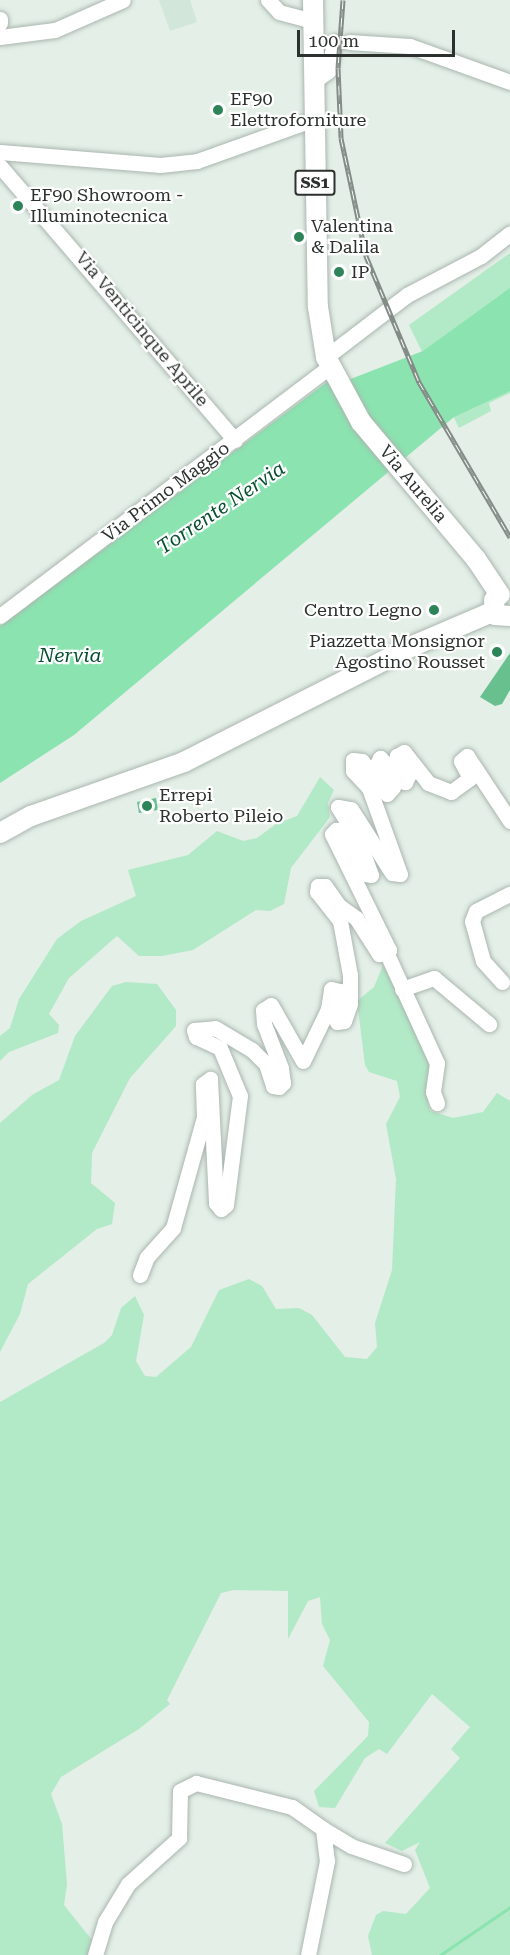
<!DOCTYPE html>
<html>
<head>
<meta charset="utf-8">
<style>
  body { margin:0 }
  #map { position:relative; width:510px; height:1955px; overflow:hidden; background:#e3efe7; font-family:"Roboto Serif",serif }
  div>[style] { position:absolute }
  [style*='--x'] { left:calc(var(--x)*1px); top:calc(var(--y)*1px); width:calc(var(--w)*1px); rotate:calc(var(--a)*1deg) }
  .built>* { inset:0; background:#d3e6da }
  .green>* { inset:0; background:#b2e9c7 }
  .water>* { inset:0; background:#8be3b0 }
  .stream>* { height:3px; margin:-1.5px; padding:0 1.5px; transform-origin:1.5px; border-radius:1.5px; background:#8be3b0 }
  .building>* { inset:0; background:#69c08f }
  .roads { filter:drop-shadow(0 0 2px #aab6af) drop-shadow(0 0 2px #aab6af) }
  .minor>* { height:15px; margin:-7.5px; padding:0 7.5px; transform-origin:7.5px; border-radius:7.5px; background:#fff }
  .major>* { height:20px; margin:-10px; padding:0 10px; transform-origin:10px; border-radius:10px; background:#fff }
  .rail>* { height:5px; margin-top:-2.5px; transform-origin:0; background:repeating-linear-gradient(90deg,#fff 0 9px,#848c87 0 18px); box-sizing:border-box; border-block:2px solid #848c87 }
  .dots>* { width:16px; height:16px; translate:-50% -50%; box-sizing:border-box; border:3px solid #fff; border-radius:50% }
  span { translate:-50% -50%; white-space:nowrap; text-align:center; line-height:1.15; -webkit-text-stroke:4.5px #fff; paint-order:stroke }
  .shield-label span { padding:2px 4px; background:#fff; border:2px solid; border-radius:4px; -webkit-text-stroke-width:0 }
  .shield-label { font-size:16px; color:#2c312e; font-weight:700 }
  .poi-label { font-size:18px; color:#2c312e }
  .left { translate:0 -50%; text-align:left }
  .right { translate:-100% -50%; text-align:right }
  .street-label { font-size:18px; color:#2c312e }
  .water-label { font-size:20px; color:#095030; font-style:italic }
  .scale { position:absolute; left:297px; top:30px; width:158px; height:27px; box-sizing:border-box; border:3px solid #2c312e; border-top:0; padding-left:8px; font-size:18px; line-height:21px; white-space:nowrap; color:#2c312e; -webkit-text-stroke:4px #fff; paint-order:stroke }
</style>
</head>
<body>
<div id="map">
  <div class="built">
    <i style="clip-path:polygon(159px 0,190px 0,197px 22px,170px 31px)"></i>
  </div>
  <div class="green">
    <i style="clip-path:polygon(510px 253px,510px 393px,489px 403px,491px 411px,459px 428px,409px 325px)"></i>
    <i style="clip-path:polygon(320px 777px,334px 790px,328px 803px,330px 817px,291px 868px,284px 904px,270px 911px,256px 910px,193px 950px,162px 956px,139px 956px,117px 936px,69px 978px,49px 1014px,59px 1025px,58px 1033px,9px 1052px,0 1061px,0 1036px,10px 1028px,19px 999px,57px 939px,81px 921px,136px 896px,128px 870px,188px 855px,217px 831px,243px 841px,257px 838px,276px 824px,297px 816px)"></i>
    <i style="clip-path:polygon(383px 965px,432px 1056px,428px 1105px,431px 1111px,453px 1118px,483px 1112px,497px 1093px,510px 1101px,510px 1955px,372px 1955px,368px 1936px,376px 1915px,383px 1911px,406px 1914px,430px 1888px,415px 1850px,420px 1842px,402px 1851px,385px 1843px,460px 1758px,451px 1749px,470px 1727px,432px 1694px,387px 1754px,379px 1749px,365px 1758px,335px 1808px,319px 1807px,314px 1791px,368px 1736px,369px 1722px,323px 1666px,330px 1640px,322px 1624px,320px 1597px,308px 1601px,288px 1639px,288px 1591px,234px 1590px,221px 1593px,167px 1700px,170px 1704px,139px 1729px,61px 1777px,51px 1794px,62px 1824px,67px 1884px,64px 1905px,92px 1940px,88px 1955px,0 1955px,0 1402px,104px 1343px,112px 1335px,121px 1308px,135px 1296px,144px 1315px,136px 1361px,145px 1376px,156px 1377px,191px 1347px,219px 1290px,249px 1279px,262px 1286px,276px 1309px,299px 1308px,312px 1315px,345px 1357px,367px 1359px,377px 1347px,375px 1323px,392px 1270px,396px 1179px,386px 1124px,400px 1097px,397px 1081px,369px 1072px,365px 1065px,357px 1001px,374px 987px)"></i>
    <i style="clip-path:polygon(126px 982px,157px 984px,176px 1010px,176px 1026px,130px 1078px,92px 1153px,91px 1183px,115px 1203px,112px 1224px,97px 1229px,28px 1284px,20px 1314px,0 1352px,0 1123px,32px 1095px,59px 1080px,75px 1036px,112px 986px)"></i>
  </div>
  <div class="water">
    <i style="clip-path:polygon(510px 288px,510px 391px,454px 417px,74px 735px,0 783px,0 626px,327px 382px,348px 380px,423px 351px)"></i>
  </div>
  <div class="stream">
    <i style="--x:440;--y:1955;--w:85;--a:-34.4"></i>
  </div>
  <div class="building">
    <i style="clip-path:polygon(510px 653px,510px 690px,502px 704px,495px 706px,480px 697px)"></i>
    <i style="clip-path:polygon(156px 798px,158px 810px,139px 813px,137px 802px)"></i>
  </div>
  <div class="roads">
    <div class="minor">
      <i style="--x:268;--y:0;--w:16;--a:47"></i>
      <i style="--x:279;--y:12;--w:35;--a:15"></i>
      <i style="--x:0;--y:19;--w:4;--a:90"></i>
      <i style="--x:0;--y:37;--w:55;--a:-7.3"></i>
      <i style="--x:55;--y:30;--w:74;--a:-23.8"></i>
      <i style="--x:349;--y:42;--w:61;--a:3.8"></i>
      <i style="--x:410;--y:46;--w:106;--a:19.8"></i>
      <i style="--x:313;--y:82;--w:19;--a:-36"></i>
      <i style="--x:328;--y:71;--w:30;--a:-78"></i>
      <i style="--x:0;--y:152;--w:161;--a:4.6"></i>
      <i style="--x:160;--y:165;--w:37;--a:-6"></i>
      <i style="--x:197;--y:161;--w:124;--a:-19.7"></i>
      <i style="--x:0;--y:166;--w:361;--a:49.4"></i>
      <i style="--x:326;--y:357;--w:102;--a:-37.4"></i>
      <i style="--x:407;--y:295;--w:84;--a:-27.8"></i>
      <i style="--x:481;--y:256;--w:37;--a:-38"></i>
      <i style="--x:0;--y:616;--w:414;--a:-37.1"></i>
      <i style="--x:387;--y:954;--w:120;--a:65.4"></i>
      <i style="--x:437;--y:1063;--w:29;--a:98"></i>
      <i style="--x:433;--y:1092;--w:12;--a:70"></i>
      <i style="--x:502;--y:982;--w:28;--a:-132"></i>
      <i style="--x:483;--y:961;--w:41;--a:-105.4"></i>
      <i style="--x:472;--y:921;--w:11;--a:-68"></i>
      <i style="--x:476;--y:911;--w:38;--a:-27"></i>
      <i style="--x:402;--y:989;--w:34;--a:-19"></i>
      <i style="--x:434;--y:978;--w:72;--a:39.9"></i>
      <i style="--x:303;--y:1061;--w:58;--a:-64.3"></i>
      <i style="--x:328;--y:1009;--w:20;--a:-81"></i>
      <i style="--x:331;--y:989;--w:9;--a:13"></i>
      <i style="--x:340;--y:991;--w:31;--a:96"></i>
      <i style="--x:337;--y:1022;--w:7;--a:-8"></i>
      <i style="--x:344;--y:1021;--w:18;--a:-71"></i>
      <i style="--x:350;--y:1004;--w:29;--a:-90"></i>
      <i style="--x:350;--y:975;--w:55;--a:-100.5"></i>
      <i style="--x:340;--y:921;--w:37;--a:-128"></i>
      <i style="--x:317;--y:892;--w:6;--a:-81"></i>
      <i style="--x:318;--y:886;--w:7;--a:0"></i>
      <i style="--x:325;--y:886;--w:24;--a:55"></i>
      <i style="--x:339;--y:906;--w:21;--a:35"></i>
      <i style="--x:356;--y:918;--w:43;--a:57.4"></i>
      <i style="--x:379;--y:954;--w:11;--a:-22"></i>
      <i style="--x:389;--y:950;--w:129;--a:-116.2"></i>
      <i style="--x:332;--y:834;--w:6;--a:-45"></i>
      <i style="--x:336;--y:830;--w:9;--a:41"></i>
      <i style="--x:343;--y:836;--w:44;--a:59.9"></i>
      <i style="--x:365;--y:874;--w:6;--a:9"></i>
      <i style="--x:371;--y:875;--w:33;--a:-110"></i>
      <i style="--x:360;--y:844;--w:43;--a:-120.7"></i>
      <i style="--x:338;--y:807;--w:13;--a:9"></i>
      <i style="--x:351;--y:809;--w:76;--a:57.4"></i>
      <i style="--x:392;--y:873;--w:8;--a:7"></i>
      <i style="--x:400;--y:874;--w:91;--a:-109.8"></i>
      <i style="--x:369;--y:788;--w:23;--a:-133"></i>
      <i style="--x:353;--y:771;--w:11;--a:-90"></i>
      <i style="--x:353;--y:760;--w:9;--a:6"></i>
      <i style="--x:362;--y:761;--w:41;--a:52.9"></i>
      <i style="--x:387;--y:794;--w:9;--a:-49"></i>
      <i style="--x:393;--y:787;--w:28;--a:-125"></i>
      <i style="--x:377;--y:764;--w:7;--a:-63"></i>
      <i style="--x:380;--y:758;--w:35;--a:44"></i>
      <i style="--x:405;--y:782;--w:9;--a:-63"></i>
      <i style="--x:409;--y:774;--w:22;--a:-124"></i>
      <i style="--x:397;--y:756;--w:8;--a:-30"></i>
      <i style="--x:404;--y:752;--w:39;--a:52"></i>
      <i style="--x:428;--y:783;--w:25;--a:21"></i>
      <i style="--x:451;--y:792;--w:24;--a:-36"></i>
      <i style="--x:470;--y:778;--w:19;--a:-118"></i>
      <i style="--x:461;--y:761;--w:8;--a:-40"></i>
      <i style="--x:467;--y:756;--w:78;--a:56.5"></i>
      <i style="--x:140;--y:1275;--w:19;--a:-69"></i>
      <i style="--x:147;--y:1257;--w:39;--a:-48"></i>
      <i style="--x:173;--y:1228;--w:115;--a:-74.4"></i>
      <i style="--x:204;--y:1117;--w:33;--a:-92"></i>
      <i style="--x:203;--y:1084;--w:9;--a:-36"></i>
      <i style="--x:210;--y:1079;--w:124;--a:87.2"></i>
      <i style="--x:216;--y:1203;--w:8;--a:50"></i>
      <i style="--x:221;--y:1209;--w:6;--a:-39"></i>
      <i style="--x:226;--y:1205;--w:110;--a:-82.7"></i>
      <i style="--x:240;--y:1096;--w:52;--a:-112.6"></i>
      <i style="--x:220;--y:1048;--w:26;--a:-155"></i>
      <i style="--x:196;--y:1037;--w:7;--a:-106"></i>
      <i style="--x:194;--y:1030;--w:21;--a:-5"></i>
      <i style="--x:215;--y:1028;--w:43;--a:30.7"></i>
      <i style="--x:252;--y:1050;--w:20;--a:45"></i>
      <i style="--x:266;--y:1064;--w:23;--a:72"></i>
      <i style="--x:273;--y:1086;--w:6;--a:9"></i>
      <i style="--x:279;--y:1087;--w:6;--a:-45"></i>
      <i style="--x:283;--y:1083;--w:15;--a:-98"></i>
      <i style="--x:281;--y:1068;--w:47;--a:-111.1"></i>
      <i style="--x:264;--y:1024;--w:14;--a:-94"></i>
      <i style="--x:263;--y:1010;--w:9;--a:-32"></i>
      <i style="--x:271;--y:1005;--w:64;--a:60.3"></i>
      <i style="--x:323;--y:1829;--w:33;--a:31"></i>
      <i style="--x:351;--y:1846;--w:56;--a:18.8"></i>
      <i style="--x:95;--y:1955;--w:34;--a:-73"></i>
      <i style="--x:105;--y:1922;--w:44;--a:-58.8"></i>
      <i style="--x:128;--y:1884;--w:69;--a:-42"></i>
      <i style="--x:179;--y:1838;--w:47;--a:-88.8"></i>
      <i style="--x:180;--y:1791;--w:18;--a:-27"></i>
      <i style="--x:196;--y:1783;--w:99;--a:14"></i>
      <i style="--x:292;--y:1807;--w:38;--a:35"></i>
      <i style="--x:323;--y:1829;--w:32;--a:83"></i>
      <i style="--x:327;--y:1861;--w:96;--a:101.4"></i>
    </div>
    <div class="major">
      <i style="--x:313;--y:0;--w:307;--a:89.1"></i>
      <i style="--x:318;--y:307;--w:51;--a:80.9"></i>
      <i style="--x:326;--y:357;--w:74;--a:61.7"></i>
      <i style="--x:361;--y:422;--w:179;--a:50"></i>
      <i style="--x:476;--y:559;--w:43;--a:56.3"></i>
      <i style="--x:494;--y:600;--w:15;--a:86"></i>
      <i style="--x:495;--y:615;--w:15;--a:4"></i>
      <i style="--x:0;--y:833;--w:35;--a:-29"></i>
      <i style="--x:31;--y:816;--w:162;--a:-19.4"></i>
      <i style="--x:184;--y:762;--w:259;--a:-26.9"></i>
      <i style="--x:415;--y:645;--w:84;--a:-23.2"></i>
    </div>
  </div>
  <div class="rail">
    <i style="--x:343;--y:0;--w:68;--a:94.2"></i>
    <i style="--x:338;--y:68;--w:70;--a:87.5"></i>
    <i style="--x:341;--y:138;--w:121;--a:78"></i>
    <i style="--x:366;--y:256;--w:137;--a:67.2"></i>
    <i style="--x:419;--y:382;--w:180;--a:59.6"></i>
  </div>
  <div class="dots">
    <i style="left:218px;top:110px;background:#2d8458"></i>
    <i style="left:18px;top:206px;background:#2d8458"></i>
    <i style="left:299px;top:237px;background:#2d8458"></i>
    <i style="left:339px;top:272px;background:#2d8458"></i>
    <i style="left:434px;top:610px;background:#2d8458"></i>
    <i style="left:497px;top:652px;background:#2d8458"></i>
    <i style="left:147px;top:806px;background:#2d8458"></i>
  </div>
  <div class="shield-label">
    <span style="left:315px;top:183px">SS1</span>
  </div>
  <div class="poi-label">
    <span class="left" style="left:230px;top:110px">EF90<br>Elettroforniture</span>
    <span class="left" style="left:30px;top:206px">EF90 Showroom -<br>Illuminotecnica</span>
    <span class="left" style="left:311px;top:237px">Valentina<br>&amp; Dalila</span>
    <span class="left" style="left:351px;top:272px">IP</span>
    <span class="right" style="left:422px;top:610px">Centro Legno</span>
    <span class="right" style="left:485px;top:652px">Piazzetta Monsignor<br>Agostino Rousset</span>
    <span class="left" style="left:159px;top:806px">Errepi<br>Roberto Pileio</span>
  </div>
  <div class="street-label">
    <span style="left:142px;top:329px;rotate:50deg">Via Venticinque Aprile</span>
    <span style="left:413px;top:484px;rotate:50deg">Via Aurelia</span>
    <span style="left:166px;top:492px;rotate:-37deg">Via Primo Maggio</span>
  </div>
  <div class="water-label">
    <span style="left:221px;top:508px;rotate:-34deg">Torrente Nervia</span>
    <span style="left:70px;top:655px">Nervia</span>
  </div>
  <div class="scale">100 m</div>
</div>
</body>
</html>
